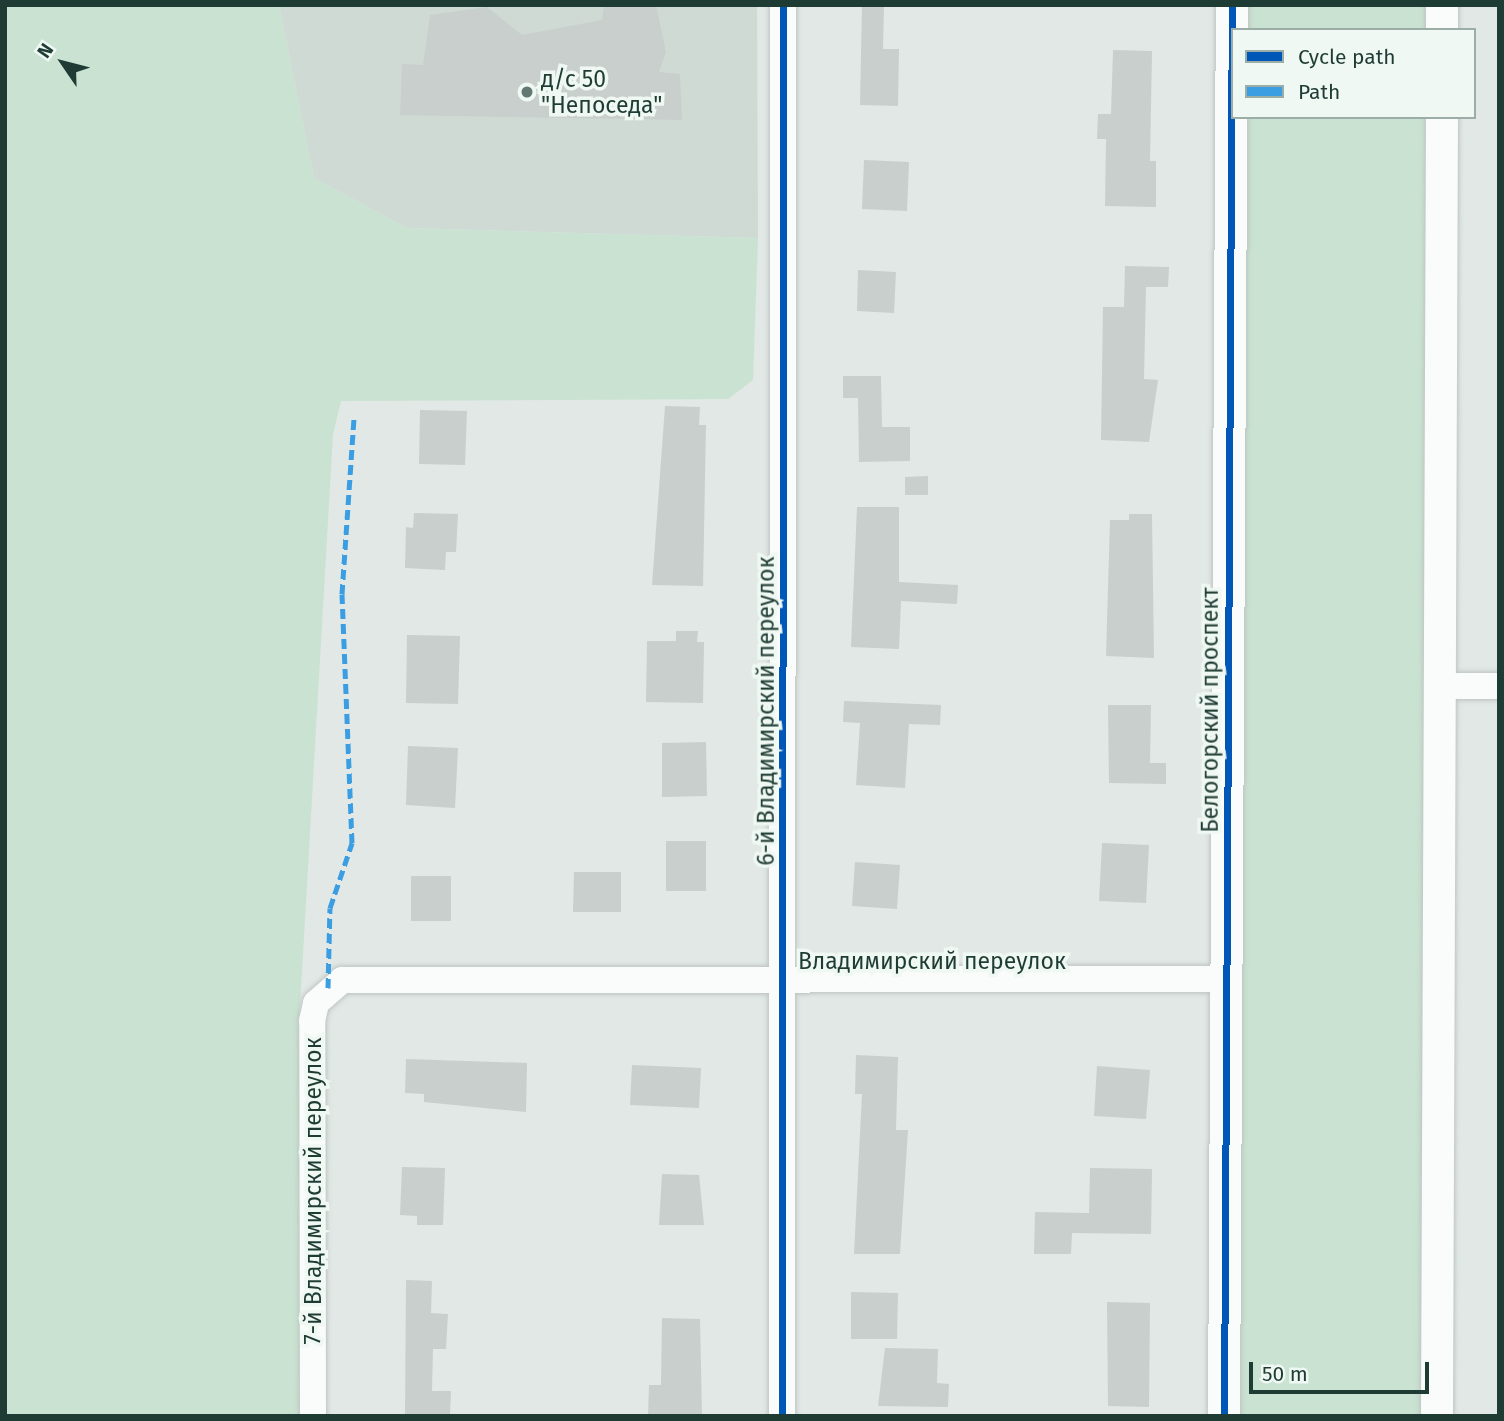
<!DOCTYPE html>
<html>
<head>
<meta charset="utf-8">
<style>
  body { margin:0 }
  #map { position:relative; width:1504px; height:1421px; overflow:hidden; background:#e1e8e5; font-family:"Fira Sans",sans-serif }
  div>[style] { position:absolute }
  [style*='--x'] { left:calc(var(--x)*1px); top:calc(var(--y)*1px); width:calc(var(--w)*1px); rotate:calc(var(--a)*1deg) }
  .built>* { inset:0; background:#cfdad5 }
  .green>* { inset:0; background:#c9e2d1 }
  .building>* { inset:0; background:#c9cfcc }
  .roads { filter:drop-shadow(0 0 2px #bec5c2) drop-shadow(0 0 2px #bec5c2) }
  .minor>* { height:26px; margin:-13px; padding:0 13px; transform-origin:13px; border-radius:13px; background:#fafcfb }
  .tertiary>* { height:32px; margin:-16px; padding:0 16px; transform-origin:16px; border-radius:16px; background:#fafcfb }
  .quiet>* { height:5px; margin-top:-2.5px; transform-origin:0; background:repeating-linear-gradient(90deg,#3c9ee2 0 10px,transparent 0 15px) }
  .cycleway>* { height:7px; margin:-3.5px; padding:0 3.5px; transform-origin:3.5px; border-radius:3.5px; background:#0057b8 }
  .dots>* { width:19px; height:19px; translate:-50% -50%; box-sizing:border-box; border:4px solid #eff8f3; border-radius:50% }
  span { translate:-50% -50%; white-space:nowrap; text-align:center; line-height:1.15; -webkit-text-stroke:7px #eff8f3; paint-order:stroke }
  .poi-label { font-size:23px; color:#1f3c34 }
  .left { translate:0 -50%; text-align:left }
  .street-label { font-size:23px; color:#1f3c34 }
  .frame { position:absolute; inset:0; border:7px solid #1f3c34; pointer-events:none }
  .legend { position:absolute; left:1231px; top:28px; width:245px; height:91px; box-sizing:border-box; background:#eff8f3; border:2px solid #9cada7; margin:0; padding:9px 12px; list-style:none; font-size:21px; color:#1f3c34 }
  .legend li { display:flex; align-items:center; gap:14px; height:35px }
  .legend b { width:35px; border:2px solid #9cada7 }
  .north { position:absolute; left:28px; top:28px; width:70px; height:70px; -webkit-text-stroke:5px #eff8f3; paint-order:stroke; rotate:305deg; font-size:19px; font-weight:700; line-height:28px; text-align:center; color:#1f3c34 }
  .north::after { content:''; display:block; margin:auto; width:24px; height:32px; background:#1f3c34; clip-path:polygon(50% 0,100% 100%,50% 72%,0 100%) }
  .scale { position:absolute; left:1249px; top:1362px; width:180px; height:32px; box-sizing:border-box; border:4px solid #1f3c34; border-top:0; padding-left:9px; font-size:21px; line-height:24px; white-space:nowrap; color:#1f3c34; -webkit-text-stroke:5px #eff8f3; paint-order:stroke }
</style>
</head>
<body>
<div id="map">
  <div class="built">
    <i style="clip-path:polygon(279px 5px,757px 5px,758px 238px,407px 228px,314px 178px)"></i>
  </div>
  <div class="green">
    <i style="clip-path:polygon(5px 5px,279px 5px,314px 178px,407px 228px,758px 238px,753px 380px,728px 399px,341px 401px,333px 434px,299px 1023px,300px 1416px,5px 1416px)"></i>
    <i style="clip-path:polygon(1242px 5px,1430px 5px,1430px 30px,1242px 30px)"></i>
    <i style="clip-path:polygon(1241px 117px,1430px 117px,1425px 1416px,1235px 1416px)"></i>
  </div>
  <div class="building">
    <i style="clip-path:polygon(604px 5px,656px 5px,666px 52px,659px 72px,680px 74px,682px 120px,400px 115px,402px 64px,423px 65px,430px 15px,487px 7px,522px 35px,602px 20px)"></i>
    <i style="clip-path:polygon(862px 5px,884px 5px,883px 49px,899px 49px,898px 106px,860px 105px)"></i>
    <i style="clip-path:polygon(1113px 50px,1152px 51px,1150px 161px,1156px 161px,1156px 207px,1105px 206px,1106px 139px,1097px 139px,1098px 114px,1111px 114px)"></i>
    <i style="clip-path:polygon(864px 160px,909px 162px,907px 211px,862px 209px)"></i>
    <i style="clip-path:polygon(1125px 266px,1169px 267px,1168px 287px,1146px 287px,1144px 379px,1158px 380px,1149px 442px,1101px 440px,1103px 307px,1124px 307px)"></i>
    <i style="clip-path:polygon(858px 270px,896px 272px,894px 313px,857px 311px)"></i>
    <i style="clip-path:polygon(843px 376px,881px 376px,882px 427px,910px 427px,910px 461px,859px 462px,858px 398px,843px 398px)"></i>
    <i style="clip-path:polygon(665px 406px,700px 407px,699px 425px,706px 425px,703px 586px,652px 585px)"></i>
    <i style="clip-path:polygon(420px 410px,467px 411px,465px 465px,419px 464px)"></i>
    <i style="clip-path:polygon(928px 476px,928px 495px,905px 495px,905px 477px)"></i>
    <i style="clip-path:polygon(857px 507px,899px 507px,899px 582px,958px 585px,957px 604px,901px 601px,899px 649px,851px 647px)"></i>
    <i style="clip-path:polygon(414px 513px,458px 514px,456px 552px,446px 552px,445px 570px,405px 568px,406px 527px,413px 528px)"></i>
    <i style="clip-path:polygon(1129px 514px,1152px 514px,1154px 658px,1106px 656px,1110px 520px,1129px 520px)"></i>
    <i style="clip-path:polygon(676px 631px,698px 631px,697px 642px,704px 642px,703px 703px,646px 702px,647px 641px,676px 641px)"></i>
    <i style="clip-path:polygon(407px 635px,460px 636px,458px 704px,406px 703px)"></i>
    <i style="clip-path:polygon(844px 701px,941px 705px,940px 725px,909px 724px,905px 788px,856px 785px,860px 723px,843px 722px)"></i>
    <i style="clip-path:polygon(1108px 705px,1151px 705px,1150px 763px,1166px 763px,1166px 784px,1109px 783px)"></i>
    <i style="clip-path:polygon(706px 742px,707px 796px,662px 797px,662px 743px)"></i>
    <i style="clip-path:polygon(408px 746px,458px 748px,455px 808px,406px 805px)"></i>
    <i style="clip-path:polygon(666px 841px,706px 841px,706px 891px,666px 891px)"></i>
    <i style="clip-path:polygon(1102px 843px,1149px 845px,1146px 903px,1099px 901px)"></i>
    <i style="clip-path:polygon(855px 862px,900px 865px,897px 909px,852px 906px)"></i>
    <i style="clip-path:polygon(574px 872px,621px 872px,621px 912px,573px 912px)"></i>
    <i style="clip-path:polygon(411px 876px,451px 876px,451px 921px,411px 921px)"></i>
    <i style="clip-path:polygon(856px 1055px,898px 1057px,896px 1130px,908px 1130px,900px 1254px,854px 1254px,862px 1094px,855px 1094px)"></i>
    <i style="clip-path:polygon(406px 1059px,527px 1063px,526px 1112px,424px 1102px,424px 1094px,405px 1093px)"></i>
    <i style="clip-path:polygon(632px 1065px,701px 1068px,699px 1108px,630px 1105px)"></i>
    <i style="clip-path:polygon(1097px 1066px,1150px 1070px,1146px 1119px,1094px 1116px)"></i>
    <i style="clip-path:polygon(402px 1167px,445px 1168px,443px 1225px,417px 1225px,417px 1216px,400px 1215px)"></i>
    <i style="clip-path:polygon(1090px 1168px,1152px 1169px,1151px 1234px,1072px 1233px,1071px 1254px,1034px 1254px,1035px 1212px,1089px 1213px)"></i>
    <i style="clip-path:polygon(662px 1174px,699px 1175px,704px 1225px,659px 1225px)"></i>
    <i style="clip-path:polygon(406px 1280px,432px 1281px,431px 1313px,448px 1314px,446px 1349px,433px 1349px,432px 1391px,451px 1391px,450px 1416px,405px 1416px)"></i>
    <i style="clip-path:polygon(851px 1292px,898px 1293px,897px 1339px,851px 1339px)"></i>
    <i style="clip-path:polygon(1107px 1302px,1150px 1303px,1149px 1407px,1108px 1406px)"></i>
    <i style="clip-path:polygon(662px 1318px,700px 1319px,702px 1416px,648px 1416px,649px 1385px,661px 1385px)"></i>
    <i style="clip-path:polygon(885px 1348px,938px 1349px,937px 1383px,949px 1384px,948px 1407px,878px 1406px)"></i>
  </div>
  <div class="roads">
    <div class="minor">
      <i style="--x:1442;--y:686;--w:57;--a:0"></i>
      <i style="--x:313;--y:1416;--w:395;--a:-90.1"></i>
      <i style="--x:312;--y:1021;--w:18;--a:-77"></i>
      <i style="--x:316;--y:1003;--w:35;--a:-41"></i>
      <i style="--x:342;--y:980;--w:886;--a:-0.06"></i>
      <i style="--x:782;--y:1416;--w:1411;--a:-89.96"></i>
    </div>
    <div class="tertiary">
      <i style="--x:1442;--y:5;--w:25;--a:90"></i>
      <i style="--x:1224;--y:1416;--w:1411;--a:-89.68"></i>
      <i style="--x:1437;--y:1416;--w:1299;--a:-89.78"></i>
    </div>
  </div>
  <div class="quiet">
    <i style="--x:328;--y:988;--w:80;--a:-88.6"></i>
    <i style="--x:330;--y:908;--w:69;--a:-71.3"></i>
    <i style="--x:352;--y:843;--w:249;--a:-92.3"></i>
    <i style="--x:342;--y:594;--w:178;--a:-86.1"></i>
  </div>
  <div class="cycleway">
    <i style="--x:782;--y:1416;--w:1411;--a:-89.96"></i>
    <i style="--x:1224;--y:1416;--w:1411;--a:-89.68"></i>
  </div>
  <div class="dots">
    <i style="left:527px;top:92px;background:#637872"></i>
  </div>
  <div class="poi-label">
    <span class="left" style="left:541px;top:92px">д/с 50<br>"Непоседа"</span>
  </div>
  <div class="street-label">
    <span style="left:1210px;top:710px;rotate:-90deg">Белогорский проспект</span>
    <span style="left:766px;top:711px;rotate:-90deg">6-й Владимирский переулок</span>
    <span style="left:932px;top:961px">Владимирский переулок</span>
    <span style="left:313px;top:1191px;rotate:-90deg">7-й Владимирский переулок</span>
  </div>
  <div class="frame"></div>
  <ul class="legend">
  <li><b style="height:9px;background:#0057b8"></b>Cycle path</li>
  <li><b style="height:9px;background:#3c9ee2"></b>Path</li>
  </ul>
  <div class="north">N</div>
  <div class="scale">50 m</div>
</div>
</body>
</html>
